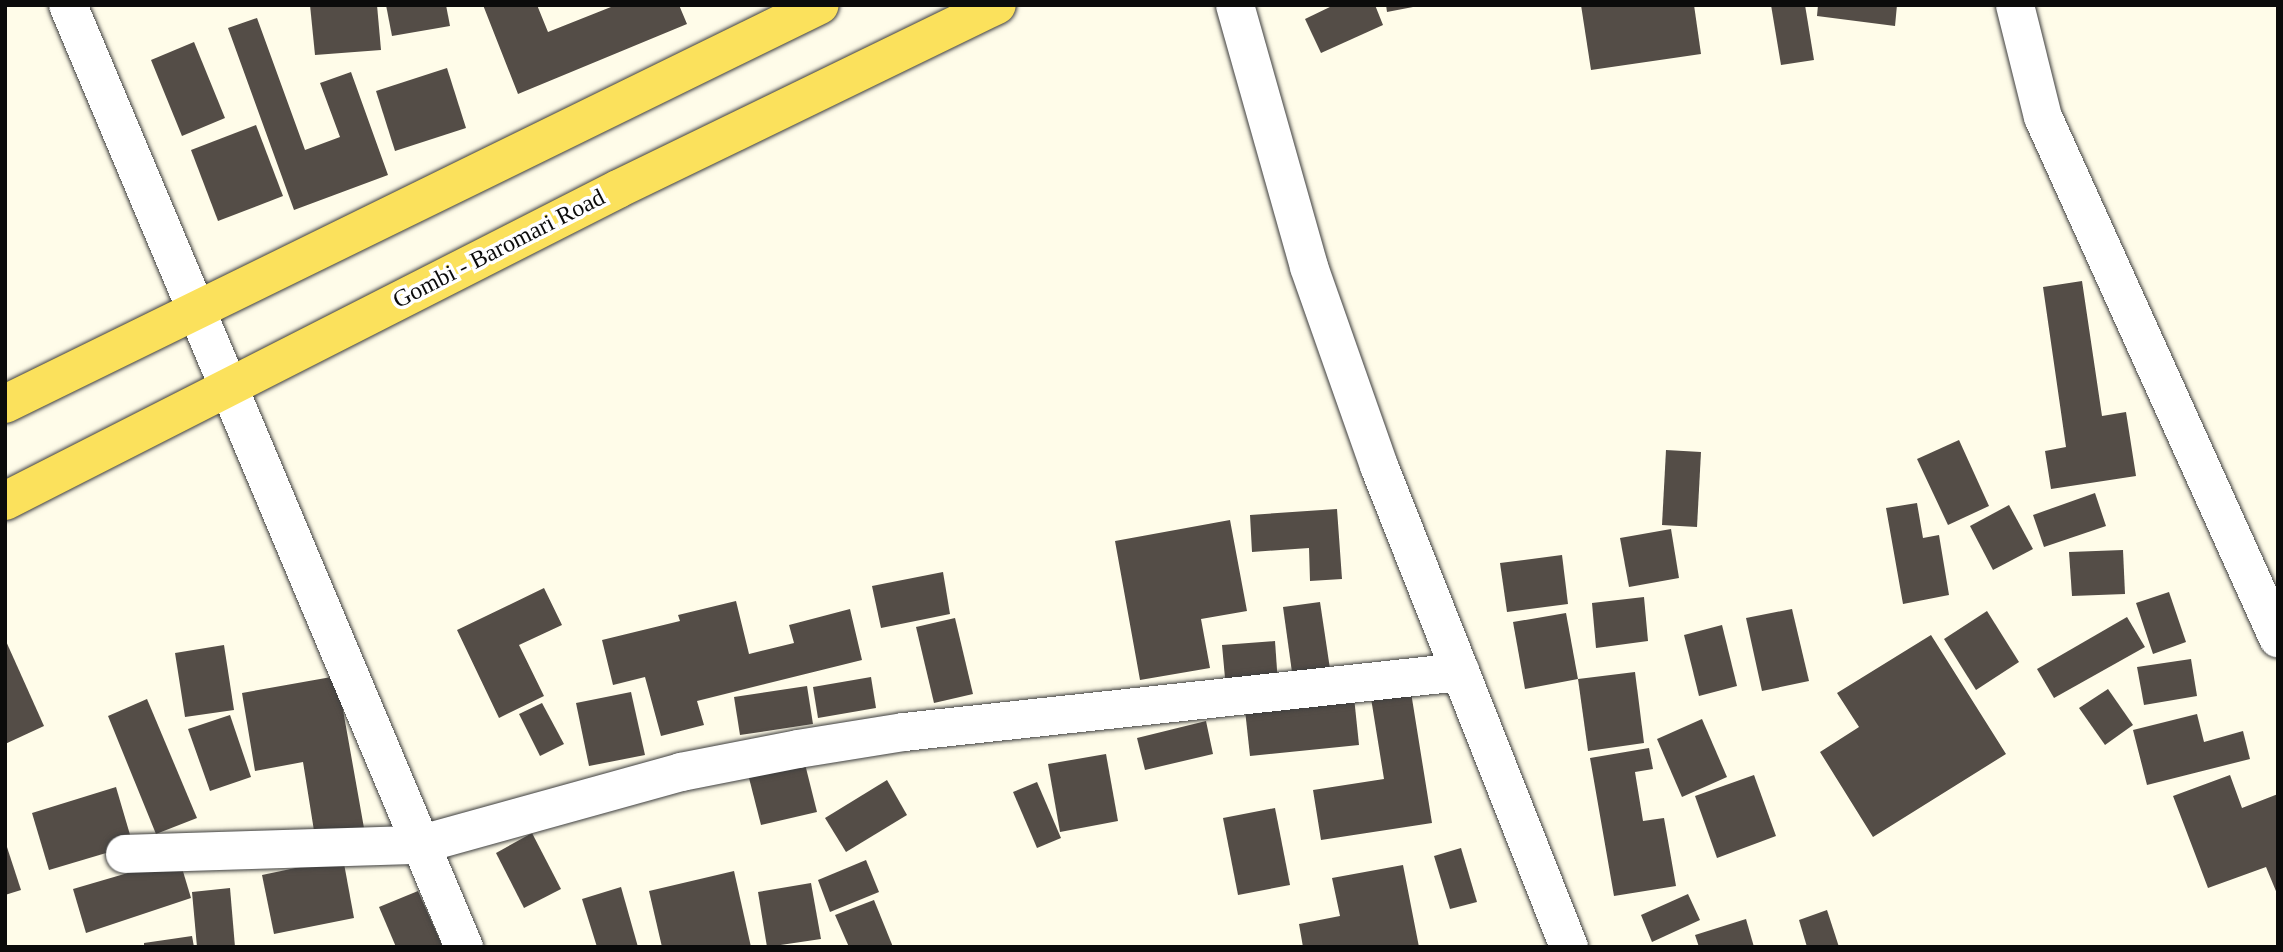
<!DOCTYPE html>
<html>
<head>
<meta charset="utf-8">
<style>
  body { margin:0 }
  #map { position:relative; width:2283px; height:952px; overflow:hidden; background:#fffce9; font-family:"Times New Roman",serif }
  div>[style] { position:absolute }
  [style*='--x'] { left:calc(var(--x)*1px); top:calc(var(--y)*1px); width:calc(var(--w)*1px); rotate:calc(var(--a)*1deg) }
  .building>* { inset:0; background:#544d47 }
  .roads { filter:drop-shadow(0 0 2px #3e3e3e) drop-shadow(0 0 2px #3e3e3e) }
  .minor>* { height:38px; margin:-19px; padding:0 19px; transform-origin:19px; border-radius:19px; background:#fff }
  .tertiary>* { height:38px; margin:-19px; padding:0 19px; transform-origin:19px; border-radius:19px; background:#fff }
  .primary>* { height:38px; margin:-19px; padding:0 19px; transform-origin:19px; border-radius:19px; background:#fbe15c }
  span { translate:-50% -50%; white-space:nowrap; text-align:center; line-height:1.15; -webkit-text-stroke:7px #fff; paint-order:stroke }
  .street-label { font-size:24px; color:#0b0b0b }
  .frame { position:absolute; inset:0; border:7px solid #0b0b0b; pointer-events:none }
</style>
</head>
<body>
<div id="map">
  <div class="building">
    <i style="clip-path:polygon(310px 5px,377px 5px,381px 50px,315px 55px)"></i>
    <i style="clip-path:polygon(386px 5px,446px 5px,450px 26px,392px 36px)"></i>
    <i style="clip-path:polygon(483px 5px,537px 5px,548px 32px,616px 5px,679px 5px,687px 24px,518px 94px)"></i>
    <i style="clip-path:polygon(1334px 5px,1375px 5px,1383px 25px,1321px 53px,1305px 19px)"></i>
    <i style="clip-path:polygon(1386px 5px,1413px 5px,1413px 7px,1387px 12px)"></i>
    <i style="clip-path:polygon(1581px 5px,1694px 5px,1701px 54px,1591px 70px)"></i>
    <i style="clip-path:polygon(1771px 5px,1805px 5px,1814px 60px,1781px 65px)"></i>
    <i style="clip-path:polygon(1818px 5px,1897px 5px,1895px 26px,1817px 16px)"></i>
    <i style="clip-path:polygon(257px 18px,305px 150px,340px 137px,320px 83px,351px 72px,388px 175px,294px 210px,228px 28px)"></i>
    <i style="clip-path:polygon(194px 42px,225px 118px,182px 136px,151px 60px)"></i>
    <i style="clip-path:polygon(447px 68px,466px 128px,395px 151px,376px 91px)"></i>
    <i style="clip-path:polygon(256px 125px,283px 196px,218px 221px,191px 150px)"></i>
    <i style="clip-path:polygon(2082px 281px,2102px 416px,2126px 412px,2136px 476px,2051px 489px,2045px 451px,2066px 447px,2043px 287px)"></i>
    <i style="clip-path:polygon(1959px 440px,1989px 506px,1948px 525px,1917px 459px)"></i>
    <i style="clip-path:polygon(1666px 450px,1701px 452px,1697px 527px,1662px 525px)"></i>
    <i style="clip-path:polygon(2095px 493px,2106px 526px,2044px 547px,2033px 515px)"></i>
    <i style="clip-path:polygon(1917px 503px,1923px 538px,1939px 535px,1949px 595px,1903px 604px,1886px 508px)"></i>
    <i style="clip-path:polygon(2009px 505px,2033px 549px,1993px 570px,1970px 526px)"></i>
    <i style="clip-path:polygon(1337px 509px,1342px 579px,1310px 581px,1309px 548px,1252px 552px,1250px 515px)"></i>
    <i style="clip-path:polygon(1230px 520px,1247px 611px,1201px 619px,1210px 668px,1140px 680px,1115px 541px)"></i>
    <i style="clip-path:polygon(1671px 529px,1679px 578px,1629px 587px,1620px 538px)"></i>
    <i style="clip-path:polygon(2123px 550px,2125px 594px,2072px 596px,2069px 552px)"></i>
    <i style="clip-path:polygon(1562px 555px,1568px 604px,1507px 612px,1500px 563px)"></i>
    <i style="clip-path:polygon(943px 572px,950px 614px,881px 628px,872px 586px)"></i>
    <i style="clip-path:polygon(544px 588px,562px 625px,519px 645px,544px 696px,499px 718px,457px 630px)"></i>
    <i style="clip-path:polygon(2169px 592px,2186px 642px,2153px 654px,2136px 603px)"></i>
    <i style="clip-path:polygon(1644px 597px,1648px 641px,1596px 648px,1592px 603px)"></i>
    <i style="clip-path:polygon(736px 601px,749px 654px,794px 643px,789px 625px,850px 609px,862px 660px,697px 701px,704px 725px,661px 736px,645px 677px,613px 685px,602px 640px,680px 621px,678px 615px)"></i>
    <i style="clip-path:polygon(1320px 602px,1333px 689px,1295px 694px,1283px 607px)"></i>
    <i style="clip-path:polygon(1792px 609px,1809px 681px,1762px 691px,1746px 618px)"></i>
    <i style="clip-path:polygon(1987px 611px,2019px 662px,1976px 690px,1944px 639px)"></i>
    <i style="clip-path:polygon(1566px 613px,1578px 679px,1525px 689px,1513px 622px)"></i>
    <i style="clip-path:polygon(2127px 617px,2145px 647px,2054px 698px,2037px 669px)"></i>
    <i style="clip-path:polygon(955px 618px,973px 694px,934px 703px,916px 627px)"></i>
    <i style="clip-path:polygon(1722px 625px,1737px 686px,1699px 696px,1684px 635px)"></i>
    <i style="clip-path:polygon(1931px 635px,2006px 754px,1873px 837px,1820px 752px,1859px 727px,1837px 693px)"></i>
    <i style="clip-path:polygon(5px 639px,44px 726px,5px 744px)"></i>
    <i style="clip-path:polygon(1275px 641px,1278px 684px,1226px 689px,1222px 645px)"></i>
    <i style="clip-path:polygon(224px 645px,234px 710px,185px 717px,175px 653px)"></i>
    <i style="clip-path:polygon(2191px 659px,2197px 696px,2144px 705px,2137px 667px)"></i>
    <i style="clip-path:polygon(1635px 672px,1644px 743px,1588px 751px,1578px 679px)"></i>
    <i style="clip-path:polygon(337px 676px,364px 828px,315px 837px,303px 762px,255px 771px,242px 693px)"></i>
    <i style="clip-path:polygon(871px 677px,876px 708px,818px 718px,813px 687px)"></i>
    <i style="clip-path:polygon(807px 686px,813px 724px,740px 735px,734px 697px)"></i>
    <i style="clip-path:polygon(1410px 686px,1432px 823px,1321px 840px,1313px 790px,1384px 779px,1370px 692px)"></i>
    <i style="clip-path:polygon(2108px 689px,2133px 725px,2105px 745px,2079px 708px)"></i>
    <i style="clip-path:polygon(631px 692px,645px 755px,589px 766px,576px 703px)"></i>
    <i style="clip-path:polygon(1354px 697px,1359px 745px,1250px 756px,1245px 710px)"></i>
    <i style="clip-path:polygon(147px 699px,197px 818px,156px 834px,108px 716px)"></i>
    <i style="clip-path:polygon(542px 703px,564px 744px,540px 756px,519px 714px)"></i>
    <i style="clip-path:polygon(2197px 714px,2204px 742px,2243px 731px,2250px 759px,2147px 785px,2133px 730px)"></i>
    <i style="clip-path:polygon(230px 715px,251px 777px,210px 791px,188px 729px)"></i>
    <i style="clip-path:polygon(1702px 719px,1727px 777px,1682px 797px,1657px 739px)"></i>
    <i style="clip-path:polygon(1206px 721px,1213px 754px,1145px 770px,1137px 738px)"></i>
    <i style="clip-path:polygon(1649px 748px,1653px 769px,1635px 772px,1643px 821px,1664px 818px,1676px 886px,1614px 896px,1590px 758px)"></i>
    <i style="clip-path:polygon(1106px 754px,1118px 821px,1060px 832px,1048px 764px)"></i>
    <i style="clip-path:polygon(805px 764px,817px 812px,761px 825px,749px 778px)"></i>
    <i style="clip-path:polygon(1754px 775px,1776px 836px,1717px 858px,1695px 796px)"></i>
    <i style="clip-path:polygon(2230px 775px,2242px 808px,2278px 794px,2278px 896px,2266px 867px,2208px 888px,2173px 796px)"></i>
    <i style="clip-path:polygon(887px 780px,907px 815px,846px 852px,825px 818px)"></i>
    <i style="clip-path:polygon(1037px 782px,1061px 838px,1037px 848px,1013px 792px)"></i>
    <i style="clip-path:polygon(116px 787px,133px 845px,49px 870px,32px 813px)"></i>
    <i style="clip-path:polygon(1275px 808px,1290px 885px,1238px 895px,1223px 818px)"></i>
    <i style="clip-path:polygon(532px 833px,561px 889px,524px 908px,496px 853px)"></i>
    <i style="clip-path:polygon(5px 841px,21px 890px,5px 895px)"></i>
    <i style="clip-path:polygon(1461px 848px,1477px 902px,1450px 909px,1434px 856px)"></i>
    <i style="clip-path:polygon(179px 858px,191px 898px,86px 933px,73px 889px)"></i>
    <i style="clip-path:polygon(343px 858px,354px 918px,274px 934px,262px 875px)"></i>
    <i style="clip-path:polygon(866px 860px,879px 892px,830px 912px,818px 880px)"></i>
    <i style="clip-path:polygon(1403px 865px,1419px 947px,1303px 947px,1299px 924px,1340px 916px,1332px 878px)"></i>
    <i style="clip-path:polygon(734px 871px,751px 947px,662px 947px,649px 891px)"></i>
    <i style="clip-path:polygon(811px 883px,821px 939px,767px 947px,758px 892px)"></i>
    <i style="clip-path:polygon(621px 887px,638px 947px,597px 947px,582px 899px)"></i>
    <i style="clip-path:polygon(230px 888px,235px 947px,197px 947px,192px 892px)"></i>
    <i style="clip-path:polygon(418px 891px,443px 947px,396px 947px,379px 907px)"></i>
    <i style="clip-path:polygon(1688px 894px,1700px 920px,1652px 942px,1641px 915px)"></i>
    <i style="clip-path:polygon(874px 900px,893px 947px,849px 947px,835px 915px)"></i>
    <i style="clip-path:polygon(1827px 910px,1839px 947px,1807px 947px,1799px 920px)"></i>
    <i style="clip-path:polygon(1746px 919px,1754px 947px,1699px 947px,1695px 935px)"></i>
    <i style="clip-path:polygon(192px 936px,194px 947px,144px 947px,144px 943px)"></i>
  </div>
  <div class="roads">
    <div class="minor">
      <i style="--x:1235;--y:5;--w:272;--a:74.2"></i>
      <i style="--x:1309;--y:267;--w:211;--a:70.6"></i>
      <i style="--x:1379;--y:466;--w:517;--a:68.45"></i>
      <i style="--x:2015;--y:5;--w:115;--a:76"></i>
      <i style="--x:2043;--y:117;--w:572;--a:65.72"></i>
      <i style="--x:125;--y:854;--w:293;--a:-1.8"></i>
      <i style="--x:418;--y:845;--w:273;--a:-15.5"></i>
      <i style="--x:681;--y:772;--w:119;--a:-11.1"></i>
      <i style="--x:798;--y:749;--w:107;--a:-9.1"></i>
      <i style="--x:904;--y:732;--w:560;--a:-6.15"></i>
    </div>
    <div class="tertiary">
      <i style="--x:68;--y:5;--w:1022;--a:67.2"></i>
    </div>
    <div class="primary">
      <i style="--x:5;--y:404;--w:907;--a:-26.09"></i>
      <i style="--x:5;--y:501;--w:688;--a:-26.97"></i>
      <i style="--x:618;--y:189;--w:421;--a:-25.9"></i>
    </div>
  </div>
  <div class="street-label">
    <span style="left:499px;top:249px;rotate:-27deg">Gombi - Baromari Road</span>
  </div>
  <div class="frame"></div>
</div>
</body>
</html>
